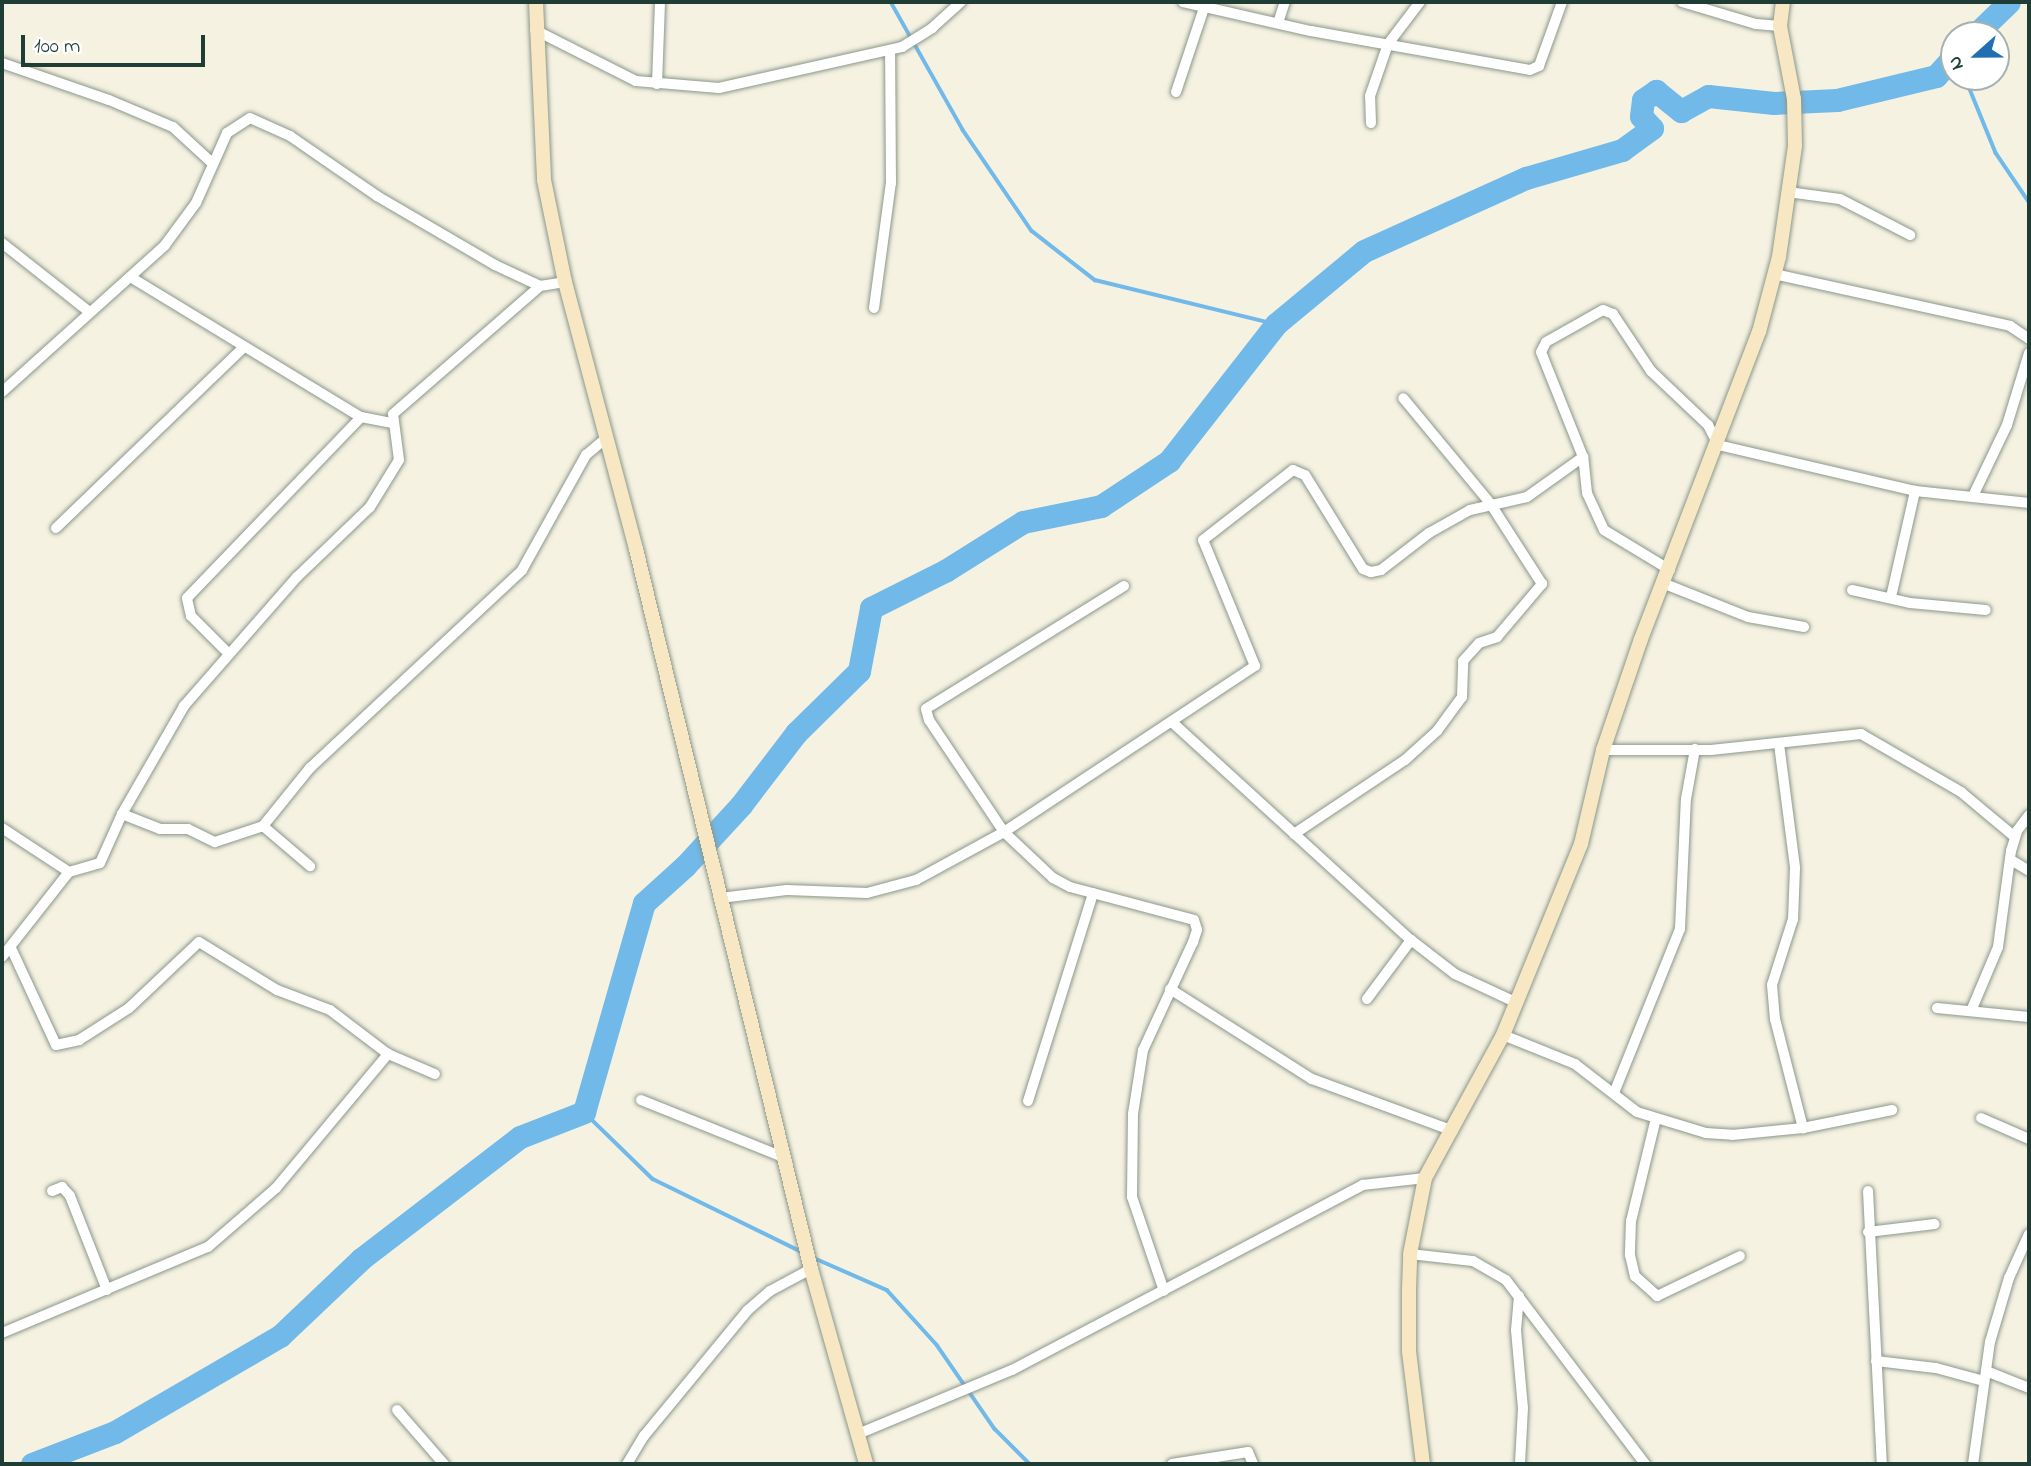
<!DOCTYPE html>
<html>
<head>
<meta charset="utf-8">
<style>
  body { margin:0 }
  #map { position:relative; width:2031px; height:1466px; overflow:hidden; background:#f6f2e2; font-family:"Indie Flower",sans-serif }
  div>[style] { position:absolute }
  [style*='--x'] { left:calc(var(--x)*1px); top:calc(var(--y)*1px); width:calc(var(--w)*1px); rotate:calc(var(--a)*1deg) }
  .stream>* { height:3.5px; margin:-1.75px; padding:0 1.75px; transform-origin:1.75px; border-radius:1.75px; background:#71b9e9 }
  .river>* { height:23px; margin:-11.5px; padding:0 11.5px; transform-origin:11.5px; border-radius:11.5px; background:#71b9e9 }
  .roads { filter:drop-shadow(0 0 2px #8a988b) drop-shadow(0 0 2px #8a988b) }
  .street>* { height:10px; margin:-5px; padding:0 5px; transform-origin:5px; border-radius:5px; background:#fff }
  .secondary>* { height:14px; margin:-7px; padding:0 7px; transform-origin:7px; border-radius:7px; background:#f7e8c3 }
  span { translate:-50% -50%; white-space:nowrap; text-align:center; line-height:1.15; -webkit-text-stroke:7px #fff; paint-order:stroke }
  .frame { position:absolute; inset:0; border:4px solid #1f3d34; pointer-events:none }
  .north { position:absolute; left:1940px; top:21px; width:70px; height:70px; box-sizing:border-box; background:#fff; border:2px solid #a5b1ae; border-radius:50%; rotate:249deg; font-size:19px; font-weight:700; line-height:28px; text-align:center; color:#1f3d34 }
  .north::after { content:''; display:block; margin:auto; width:24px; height:32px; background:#1f6fb2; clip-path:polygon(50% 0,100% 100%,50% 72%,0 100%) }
  .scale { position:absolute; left:21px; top:35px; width:184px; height:32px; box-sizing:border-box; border:4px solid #1f3d34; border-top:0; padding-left:9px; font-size:21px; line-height:24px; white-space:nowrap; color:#1f3d34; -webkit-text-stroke:5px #fff; paint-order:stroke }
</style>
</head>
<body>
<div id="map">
  <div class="stream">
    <i style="--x:891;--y:2;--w:147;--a:60.6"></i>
    <i style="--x:963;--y:130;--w:122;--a:55.7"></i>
    <i style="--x:1032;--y:231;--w:80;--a:37.9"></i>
    <i style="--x:1095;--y:280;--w:186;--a:13.7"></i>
    <i style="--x:1965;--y:77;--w:82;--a:67.8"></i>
    <i style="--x:1996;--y:153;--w:59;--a:56"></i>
    <i style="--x:584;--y:1112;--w:96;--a:44.2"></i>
    <i style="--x:653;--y:1179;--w:168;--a:26.1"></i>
    <i style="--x:814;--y:1258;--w:80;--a:23.7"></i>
    <i style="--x:887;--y:1290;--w:74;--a:47.7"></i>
    <i style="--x:937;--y:1345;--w:102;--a:55.4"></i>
    <i style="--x:995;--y:1429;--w:49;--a:45"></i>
  </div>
  <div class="river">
    <i style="--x:1975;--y:35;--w:47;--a:-44.1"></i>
    <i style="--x:32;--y:1464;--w:89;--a:-21.1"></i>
    <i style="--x:115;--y:1432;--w:191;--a:-30.2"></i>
    <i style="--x:280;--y:1336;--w:112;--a:-43.5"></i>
    <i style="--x:361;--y:1259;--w:200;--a:-37.5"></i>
    <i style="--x:520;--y:1137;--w:69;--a:-21.3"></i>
    <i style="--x:584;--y:1112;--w:217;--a:-74"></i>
    <i style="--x:644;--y:903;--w:55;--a:-42.1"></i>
    <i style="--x:685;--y:866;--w:83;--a:-47.4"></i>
    <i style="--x:741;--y:805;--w:91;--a:-52.6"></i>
    <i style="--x:796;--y:733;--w:88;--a:-44.5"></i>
    <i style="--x:859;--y:671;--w:64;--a:-79.2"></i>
    <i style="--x:871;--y:608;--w:83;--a:-26.6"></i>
    <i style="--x:945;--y:571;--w:92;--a:-32.1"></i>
    <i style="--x:1023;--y:522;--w:80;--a:-11.6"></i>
    <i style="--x:1101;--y:506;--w:82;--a:-33.5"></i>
    <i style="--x:1169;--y:461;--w:174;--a:-52"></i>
    <i style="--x:1276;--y:324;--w:114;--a:-39.7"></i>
    <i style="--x:1364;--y:251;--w:178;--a:-24.3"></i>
    <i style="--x:1526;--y:178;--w:100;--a:-16.3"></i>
    <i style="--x:1622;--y:150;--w:37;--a:-36"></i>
    <i style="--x:1652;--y:128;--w:16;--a:-133"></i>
    <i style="--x:1641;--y:116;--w:16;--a:-83"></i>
    <i style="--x:1643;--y:100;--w:16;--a:-35"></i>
    <i style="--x:1656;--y:91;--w:32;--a:39"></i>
    <i style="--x:1681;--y:111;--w:31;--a:-29"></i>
    <i style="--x:1708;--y:96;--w:66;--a:6.1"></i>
    <i style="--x:1774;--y:103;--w:63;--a:-2.7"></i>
    <i style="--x:1837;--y:100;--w:102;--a:-13.6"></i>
    <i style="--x:1936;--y:76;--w:27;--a:-48"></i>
  </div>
  <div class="roads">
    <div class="street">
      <i style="--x:1183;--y:2;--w:131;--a:12.8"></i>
      <i style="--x:1311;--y:31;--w:222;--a:10.1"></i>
      <i style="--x:1530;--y:70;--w:10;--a:-24"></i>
      <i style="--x:1539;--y:66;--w:68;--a:-70.2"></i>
      <i style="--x:1682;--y:2;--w:77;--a:16.6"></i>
      <i style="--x:1756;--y:24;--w:24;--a:5"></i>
      <i style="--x:1278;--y:23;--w:22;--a:-72"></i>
      <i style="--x:535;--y:30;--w:113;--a:26.8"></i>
      <i style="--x:636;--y:81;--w:83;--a:4.8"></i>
      <i style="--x:719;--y:88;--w:188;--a:-12.6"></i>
      <i style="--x:902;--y:47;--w:36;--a:-32"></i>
      <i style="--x:932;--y:28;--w:39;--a:-42"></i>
      <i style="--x:2;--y:63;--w:113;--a:19.1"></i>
      <i style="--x:109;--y:100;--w:69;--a:22.9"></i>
      <i style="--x:173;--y:127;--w:52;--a:42.6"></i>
      <i style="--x:657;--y:84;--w:82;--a:-87.9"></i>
      <i style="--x:1176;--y:92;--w:89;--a:-71.6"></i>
      <i style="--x:1371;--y:123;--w:27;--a:-92"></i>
      <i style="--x:1370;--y:96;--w:55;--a:-70.9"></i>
      <i style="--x:1388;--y:44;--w:53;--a:-52.7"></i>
      <i style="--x:1788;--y:192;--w:52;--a:7.7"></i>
      <i style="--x:1840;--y:199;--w:79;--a:27.2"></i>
      <i style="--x:2;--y:243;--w:110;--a:38.3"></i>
      <i style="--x:1774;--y:274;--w:242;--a:12.4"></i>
      <i style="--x:2010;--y:326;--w:23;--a:34"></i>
      <i style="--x:132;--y:278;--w:268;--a:31.3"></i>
      <i style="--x:361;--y:417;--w:32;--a:11"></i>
      <i style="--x:874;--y:308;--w:126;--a:-82.3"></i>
      <i style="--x:891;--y:183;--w:132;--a:-90.4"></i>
      <i style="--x:2;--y:392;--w:219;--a:-42"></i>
      <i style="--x:165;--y:245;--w:52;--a:-53.6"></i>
      <i style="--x:196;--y:203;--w:77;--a:-66.1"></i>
      <i style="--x:227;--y:133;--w:27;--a:-33"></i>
      <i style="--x:250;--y:118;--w:44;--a:24.2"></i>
      <i style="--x:290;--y:136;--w:106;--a:34.6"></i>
      <i style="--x:377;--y:196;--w:137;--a:30.3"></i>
      <i style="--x:495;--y:265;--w:50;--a:25"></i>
      <i style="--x:1973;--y:496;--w:79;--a:-64.4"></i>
      <i style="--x:2007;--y:425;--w:75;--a:-73"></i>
      <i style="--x:56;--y:528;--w:260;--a:-43.9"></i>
      <i style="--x:1670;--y:570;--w:77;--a:-148.8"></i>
      <i style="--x:1604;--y:530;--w:41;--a:-114.7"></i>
      <i style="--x:1587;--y:493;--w:36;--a:-96"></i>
      <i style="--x:1583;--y:457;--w:113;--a:-111.8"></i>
      <i style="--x:1541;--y:352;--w:11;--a:-63"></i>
      <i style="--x:1546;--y:342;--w:65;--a:-29.3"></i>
      <i style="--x:1603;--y:310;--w:11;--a:22"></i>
      <i style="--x:1613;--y:314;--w:69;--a:56.3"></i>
      <i style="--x:1651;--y:371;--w:79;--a:43.5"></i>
      <i style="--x:1708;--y:425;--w:22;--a:63"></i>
      <i style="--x:1718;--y:445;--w:202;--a:13.1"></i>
      <i style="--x:1915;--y:491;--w:115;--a:6"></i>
      <i style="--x:1665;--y:584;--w:89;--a:21.7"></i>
      <i style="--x:1748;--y:617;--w:57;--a:10.1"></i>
      <i style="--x:1124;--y:586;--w:233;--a:148.2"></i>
      <i style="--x:926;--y:709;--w:11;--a:75"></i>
      <i style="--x:929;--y:720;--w:135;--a:56.2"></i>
      <i style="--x:1004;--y:832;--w:67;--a:43.2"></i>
      <i style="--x:1053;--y:878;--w:19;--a:28"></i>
      <i style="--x:1070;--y:887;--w:128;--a:14.9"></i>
      <i style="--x:1194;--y:920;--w:10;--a:73"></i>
      <i style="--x:1197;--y:930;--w:13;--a:108"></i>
      <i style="--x:1193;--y:942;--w:119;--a:114.8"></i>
      <i style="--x:1143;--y:1050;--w:65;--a:98.9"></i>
      <i style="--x:1133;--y:1114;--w:83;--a:90.7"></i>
      <i style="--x:1132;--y:1197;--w:99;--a:71.2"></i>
      <i style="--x:1852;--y:590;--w:59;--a:12.6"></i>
      <i style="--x:1910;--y:603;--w:76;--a:5.3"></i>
      <i style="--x:1891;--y:597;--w:109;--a:-77.2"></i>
      <i style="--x:229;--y:654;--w:54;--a:-135"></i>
      <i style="--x:191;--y:616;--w:18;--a:-103"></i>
      <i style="--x:187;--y:598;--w:251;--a:-46.1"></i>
      <i style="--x:1173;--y:723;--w:322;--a:42.4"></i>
      <i style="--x:1411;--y:940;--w:56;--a:37.7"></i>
      <i style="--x:1455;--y:974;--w:66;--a:25"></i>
      <i style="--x:1779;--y:744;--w:125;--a:82.6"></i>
      <i style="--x:1795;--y:868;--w:51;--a:92.2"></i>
      <i style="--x:1793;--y:919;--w:69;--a:107.7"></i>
      <i style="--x:1772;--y:985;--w:34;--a:85"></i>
      <i style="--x:1775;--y:1019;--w:113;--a:75.6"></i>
      <i style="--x:1603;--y:750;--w:108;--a:0"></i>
      <i style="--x:1711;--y:750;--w:151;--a:-6.1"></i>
      <i style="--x:1861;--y:734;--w:116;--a:30.1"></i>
      <i style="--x:1961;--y:792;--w:70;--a:39.8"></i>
      <i style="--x:122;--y:814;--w:41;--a:21.5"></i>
      <i style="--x:160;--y:829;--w:28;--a:0"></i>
      <i style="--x:188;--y:829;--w:30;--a:26"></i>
      <i style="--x:215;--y:842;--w:51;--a:-18.4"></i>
      <i style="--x:263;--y:826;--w:75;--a:-51"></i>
      <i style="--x:310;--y:768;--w:290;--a:-43"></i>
      <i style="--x:522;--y:570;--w:132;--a:-60.9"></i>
      <i style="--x:586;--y:455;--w:26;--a:-40"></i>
      <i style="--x:263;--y:826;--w:62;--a:40.4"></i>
      <i style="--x:2;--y:828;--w:80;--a:33.3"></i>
      <i style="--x:1294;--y:834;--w:133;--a:-33.7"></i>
      <i style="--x:1405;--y:760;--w:43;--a:-42.2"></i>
      <i style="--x:1437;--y:731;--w:42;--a:-53.7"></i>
      <i style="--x:1462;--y:697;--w:36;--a:-88"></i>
      <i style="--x:1463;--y:661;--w:24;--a:-48"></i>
      <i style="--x:1479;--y:643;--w:19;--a:-18"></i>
      <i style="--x:1497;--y:637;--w:70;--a:-49.7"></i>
      <i style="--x:1542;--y:584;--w:96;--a:-122.7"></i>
      <i style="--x:1490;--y:503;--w:136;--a:-129.6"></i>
      <i style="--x:2011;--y:860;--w:21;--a:31"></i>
      <i style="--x:720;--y:898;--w:67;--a:-6.8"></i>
      <i style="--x:787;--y:890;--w:80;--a:2.1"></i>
      <i style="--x:867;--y:893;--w:51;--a:-14.9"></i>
      <i style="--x:916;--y:880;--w:100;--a:-28.6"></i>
      <i style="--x:1004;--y:832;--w:301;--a:-33.5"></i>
      <i style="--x:1255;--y:666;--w:136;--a:-112.4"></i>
      <i style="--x:1203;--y:540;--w:114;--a:-37.9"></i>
      <i style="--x:1293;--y:470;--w:13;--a:23"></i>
      <i style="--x:1305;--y:475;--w:110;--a:58.3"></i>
      <i style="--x:1363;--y:569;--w:9;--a:21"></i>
      <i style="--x:1371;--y:572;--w:10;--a:-11"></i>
      <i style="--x:1381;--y:570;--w:61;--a:-37.6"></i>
      <i style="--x:1429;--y:533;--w:47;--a:-29.3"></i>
      <i style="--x:1470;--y:510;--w:58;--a:-12.8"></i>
      <i style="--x:1527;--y:497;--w:69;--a:-35.5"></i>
      <i style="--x:11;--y:948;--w:107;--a:65.1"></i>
      <i style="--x:56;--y:1045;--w:24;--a:-12"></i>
      <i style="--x:79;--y:1040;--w:59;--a:-32.6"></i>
      <i style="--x:129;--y:1008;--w:96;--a:-43.3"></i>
      <i style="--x:199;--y:942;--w:92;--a:31.6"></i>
      <i style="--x:277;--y:990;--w:57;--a:20.7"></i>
      <i style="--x:330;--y:1010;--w:73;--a:37.2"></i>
      <i style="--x:388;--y:1054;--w:51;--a:23.1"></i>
      <i style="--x:2;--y:957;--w:108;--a:-51.8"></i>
      <i style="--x:69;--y:872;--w:32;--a:-16"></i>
      <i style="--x:100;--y:863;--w:54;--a:-65.8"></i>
      <i style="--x:122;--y:814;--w:125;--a:-60.1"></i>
      <i style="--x:184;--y:706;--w:171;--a:-48.8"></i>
      <i style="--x:297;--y:577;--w:101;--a:-43.8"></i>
      <i style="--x:370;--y:507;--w:55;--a:-58.3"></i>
      <i style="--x:399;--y:460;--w:46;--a:-97.4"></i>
      <i style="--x:393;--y:414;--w:195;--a:-41"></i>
      <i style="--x:540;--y:286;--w:25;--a:-9"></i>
      <i style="--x:1170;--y:989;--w:168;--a:32.4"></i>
      <i style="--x:1312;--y:1079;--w:150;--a:20.2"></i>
      <i style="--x:1367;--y:999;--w:74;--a:-53.3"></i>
      <i style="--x:1937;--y:1008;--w:92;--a:5.6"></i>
      <i style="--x:1971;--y:1011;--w:69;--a:-67.1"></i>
      <i style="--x:1998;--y:947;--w:97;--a:-82.3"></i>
      <i style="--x:2011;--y:851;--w:21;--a:-73"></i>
      <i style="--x:2017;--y:831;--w:20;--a:-53"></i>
      <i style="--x:1503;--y:1035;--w:78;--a:21.9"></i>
      <i style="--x:1575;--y:1064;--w:78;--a:37.7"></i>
      <i style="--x:1637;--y:1112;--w:72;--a:16.9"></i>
      <i style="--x:1706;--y:1133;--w:26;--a:4"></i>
      <i style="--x:1732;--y:1135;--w:71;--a:-5.6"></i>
      <i style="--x:1803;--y:1128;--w:91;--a:-11.4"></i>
      <i style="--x:1614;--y:1093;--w:177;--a:-68.1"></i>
      <i style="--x:1680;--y:929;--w:130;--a:-87.4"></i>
      <i style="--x:1686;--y:799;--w:51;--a:-79.8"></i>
      <i style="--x:641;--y:1100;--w:155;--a:21.9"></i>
      <i style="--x:1028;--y:1101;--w:218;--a:-72.6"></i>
      <i style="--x:1656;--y:1118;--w:106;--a:103.6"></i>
      <i style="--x:1631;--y:1221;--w:34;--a:92"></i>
      <i style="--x:1630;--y:1255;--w:22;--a:77"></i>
      <i style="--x:1635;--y:1276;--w:30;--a:42"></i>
      <i style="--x:1657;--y:1296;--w:92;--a:-25.7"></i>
      <i style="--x:1981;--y:1118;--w:52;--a:23.6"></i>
      <i style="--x:52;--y:1191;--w:11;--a:-22"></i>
      <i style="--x:62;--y:1187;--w:12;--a:48"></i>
      <i style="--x:70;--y:1196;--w:101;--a:68.5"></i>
      <i style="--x:1868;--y:1191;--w:273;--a:87.1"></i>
      <i style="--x:1868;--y:1232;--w:67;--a:-6.8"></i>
      <i style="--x:1410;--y:1254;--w:63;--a:6.3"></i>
      <i style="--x:1473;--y:1261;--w:38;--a:30"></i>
      <i style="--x:1506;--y:1280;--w:231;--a:52.9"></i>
      <i style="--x:1519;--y:1296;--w:34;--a:95"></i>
      <i style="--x:1516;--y:1330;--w:78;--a:84.9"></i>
      <i style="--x:1523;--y:1408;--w:56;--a:93.1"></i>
      <i style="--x:2;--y:1333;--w:223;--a:-22.7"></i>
      <i style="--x:208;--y:1247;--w:90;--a:-40.9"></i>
      <i style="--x:276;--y:1188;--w:175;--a:-50.1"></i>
      <i style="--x:1876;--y:1361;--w:60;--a:6.7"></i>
      <i style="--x:1936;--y:1368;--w:50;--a:15.2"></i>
      <i style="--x:1986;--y:1371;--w:46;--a:21.6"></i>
      <i style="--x:397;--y:1410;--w:72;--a:49"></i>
      <i style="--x:858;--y:1434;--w:167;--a:-22.6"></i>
      <i style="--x:1012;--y:1370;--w:397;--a:-27.8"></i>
      <i style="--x:1363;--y:1185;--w:62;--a:-6.4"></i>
      <i style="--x:627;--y:1464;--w:33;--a:-59"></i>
      <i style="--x:644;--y:1436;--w:163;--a:-50.5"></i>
      <i style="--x:748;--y:1310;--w:29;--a:-41"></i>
      <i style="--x:770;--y:1291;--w:47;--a:-28.2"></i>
      <i style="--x:1172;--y:1464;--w:77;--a:-9"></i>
      <i style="--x:1248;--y:1452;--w:13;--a:67"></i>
      <i style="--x:1973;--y:1464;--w:123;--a:-82.1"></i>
      <i style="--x:1990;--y:1342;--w:67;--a:-73.5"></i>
      <i style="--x:2009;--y:1278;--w:48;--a:-65.6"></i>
    </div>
    <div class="secondary">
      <i style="--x:536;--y:2;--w:178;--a:87.4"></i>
      <i style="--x:544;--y:180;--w:104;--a:78.4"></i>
      <i style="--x:565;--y:282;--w:276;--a:75.1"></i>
      <i style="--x:636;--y:549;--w:741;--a:76.34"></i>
      <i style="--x:811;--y:1269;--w:203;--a:74.2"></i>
      <i style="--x:1423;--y:1464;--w:114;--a:-97.1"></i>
      <i style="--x:1409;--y:1351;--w:61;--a:-90"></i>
      <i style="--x:1409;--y:1290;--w:36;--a:-88"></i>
      <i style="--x:1410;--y:1254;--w:77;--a:-78.8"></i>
      <i style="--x:1425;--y:1178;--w:163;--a:-61.4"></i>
      <i style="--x:1503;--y:1035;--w:206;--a:-67.8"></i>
      <i style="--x:1581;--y:844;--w:97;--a:-76.8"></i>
      <i style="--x:1603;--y:750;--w:117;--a:-71.1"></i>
      <i style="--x:1641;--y:639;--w:329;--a:-69"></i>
      <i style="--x:1759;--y:332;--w:78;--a:-75.1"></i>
      <i style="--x:1779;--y:257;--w:112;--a:-81.8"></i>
      <i style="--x:1795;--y:146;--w:47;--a:-91.2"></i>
      <i style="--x:1794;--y:99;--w:74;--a:-100.9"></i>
      <i style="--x:1780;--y:26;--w:24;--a:-83"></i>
    </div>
  </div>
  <div class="frame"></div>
  <div class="north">N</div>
  <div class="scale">100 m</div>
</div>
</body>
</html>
